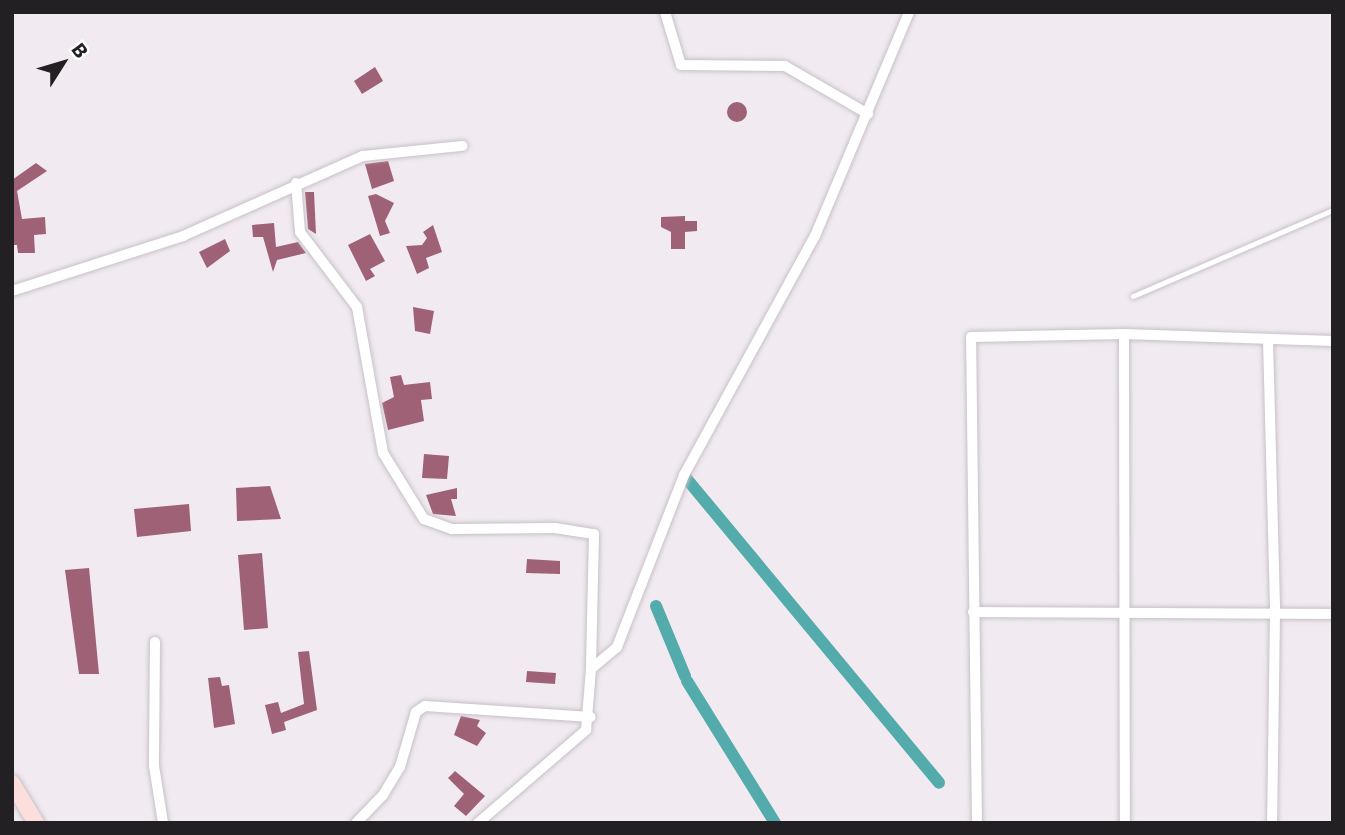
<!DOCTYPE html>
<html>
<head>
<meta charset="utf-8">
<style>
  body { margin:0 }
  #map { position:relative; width:1345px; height:835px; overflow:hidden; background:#f1ebf1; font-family:Commissioner,sans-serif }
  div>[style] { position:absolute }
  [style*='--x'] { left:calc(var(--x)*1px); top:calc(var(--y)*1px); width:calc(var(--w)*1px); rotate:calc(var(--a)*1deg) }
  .canal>* { height:12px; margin:-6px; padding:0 6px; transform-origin:6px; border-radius:6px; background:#53abab }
  .building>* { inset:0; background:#9f6175 }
  .round { border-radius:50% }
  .roads { filter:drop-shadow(0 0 2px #c7c1c7) drop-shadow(0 0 2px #c7c1c7) }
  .service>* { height:5px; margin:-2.5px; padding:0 2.5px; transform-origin:2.5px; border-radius:2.5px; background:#fff }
  .minor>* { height:10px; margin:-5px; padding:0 5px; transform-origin:5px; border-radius:5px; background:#fff }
  .primary>* { height:16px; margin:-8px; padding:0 8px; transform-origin:8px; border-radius:8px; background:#fcdfdd }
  span { translate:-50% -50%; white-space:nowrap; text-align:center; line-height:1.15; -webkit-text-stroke:6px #fff; paint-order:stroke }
  .frame { position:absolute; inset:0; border:14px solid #222022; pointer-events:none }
  .north { position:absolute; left:28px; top:28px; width:70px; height:70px; -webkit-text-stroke:5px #fff; paint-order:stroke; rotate:53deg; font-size:19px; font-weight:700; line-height:28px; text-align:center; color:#222022 }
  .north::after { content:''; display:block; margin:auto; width:24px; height:32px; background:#222022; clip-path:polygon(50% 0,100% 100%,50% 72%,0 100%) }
</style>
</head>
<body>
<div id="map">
  <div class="canal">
    <i style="--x:686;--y:478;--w:396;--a:50.3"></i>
    <i style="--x:656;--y:606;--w:76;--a:67.5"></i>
    <i style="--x:687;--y:681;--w:167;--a:58.2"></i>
  </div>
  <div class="building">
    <i style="clip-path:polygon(375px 67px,383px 81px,362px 94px,354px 81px)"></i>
    <i class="round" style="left:727px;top:102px;width:20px;height:20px"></i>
    <i style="clip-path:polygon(388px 161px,394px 181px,372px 189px,365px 164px)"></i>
    <i style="clip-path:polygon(36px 163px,47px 171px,17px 191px,22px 219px,45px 217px,46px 234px,34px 235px,35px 253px,18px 253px,17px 245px,12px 245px,12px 180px)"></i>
    <i style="clip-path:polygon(305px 192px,314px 192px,316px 234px,308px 229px)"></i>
    <i style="clip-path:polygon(376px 194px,394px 203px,385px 221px,390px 233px,380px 236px,368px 196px)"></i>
    <i style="clip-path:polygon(685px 216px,685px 221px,697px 221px,697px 231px,685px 232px,685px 249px,671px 249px,671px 232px,661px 227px,661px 217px)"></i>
    <i style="clip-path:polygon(274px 223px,276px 247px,298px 242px,306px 253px,277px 260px,273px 272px,263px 237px,253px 237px,252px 225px)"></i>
    <i style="clip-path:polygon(433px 225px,442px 252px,426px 258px,429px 268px,417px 274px,406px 246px,422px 245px,427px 238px,423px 232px)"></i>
    <i style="clip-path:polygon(370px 234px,385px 261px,370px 269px,375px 276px,366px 281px,348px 245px)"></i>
    <i style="clip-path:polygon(225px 239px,230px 251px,207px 268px,199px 252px)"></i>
    <i style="clip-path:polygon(413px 307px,434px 311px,430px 334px,415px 331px)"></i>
    <i style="clip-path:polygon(401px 375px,404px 385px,430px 382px,432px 399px,421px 400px,424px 421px,388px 430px,382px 403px,394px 397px,390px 377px)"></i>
    <i style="clip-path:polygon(424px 454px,449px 456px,447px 479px,422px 478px)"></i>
    <i style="clip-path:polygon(270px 486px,281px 519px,237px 521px,236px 488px)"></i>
    <i style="clip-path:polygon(457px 488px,457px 499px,451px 499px,456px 516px,433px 514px,426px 495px)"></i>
    <i style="clip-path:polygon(189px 504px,191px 531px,137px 537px,134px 509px)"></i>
    <i style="clip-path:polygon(262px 553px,268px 628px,244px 630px,238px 555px)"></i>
    <i style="clip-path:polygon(527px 559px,560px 561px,560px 574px,526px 573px)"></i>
    <i style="clip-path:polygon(89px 568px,99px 674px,79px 674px,65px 570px)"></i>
    <i style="clip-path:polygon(309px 651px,317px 710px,284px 722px,286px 730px,272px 734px,265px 705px,278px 702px,281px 713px,304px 704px,298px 652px)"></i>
    <i style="clip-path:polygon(527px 671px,556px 673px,555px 684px,526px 682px)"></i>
    <i style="clip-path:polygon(220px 677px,222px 686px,229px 685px,235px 724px,214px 728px,208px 678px)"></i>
    <i style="clip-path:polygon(461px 716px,480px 720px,477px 726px,486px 733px,477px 746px,454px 735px)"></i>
    <i style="clip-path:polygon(455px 771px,485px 796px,466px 816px,454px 806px,464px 794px,448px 778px)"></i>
  </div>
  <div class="roads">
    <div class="service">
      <i style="--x:1133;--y:296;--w:218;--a:-23.3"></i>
    </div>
    <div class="minor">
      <i style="--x:665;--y:12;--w:55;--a:73.2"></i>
      <i style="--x:681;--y:65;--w:104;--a:0.6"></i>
      <i style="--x:785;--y:66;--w:96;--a:30"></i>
      <i style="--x:296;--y:183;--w:49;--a:85.3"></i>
      <i style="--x:300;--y:232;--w:94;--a:52.8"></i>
      <i style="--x:357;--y:307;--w:148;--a:79.9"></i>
      <i style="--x:383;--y:453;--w:78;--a:58.2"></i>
      <i style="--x:424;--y:519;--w:30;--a:20"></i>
      <i style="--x:452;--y:529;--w:103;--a:-0.6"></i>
      <i style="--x:555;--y:528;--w:39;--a:9"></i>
      <i style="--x:594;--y:534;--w:135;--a:91.3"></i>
      <i style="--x:12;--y:291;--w:180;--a:-17.8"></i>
      <i style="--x:183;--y:236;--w:197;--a:-24"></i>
      <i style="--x:363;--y:156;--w:100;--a:-5.8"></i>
      <i style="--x:1124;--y:334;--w:489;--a:89.9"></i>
      <i style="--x:1268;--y:339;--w:275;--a:88.5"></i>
      <i style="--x:1275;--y:614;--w:209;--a:90.8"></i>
      <i style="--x:973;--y:612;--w:360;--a:0.3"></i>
      <i style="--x:155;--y:642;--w:124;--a:90.5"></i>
      <i style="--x:154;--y:766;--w:58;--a:81"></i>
      <i style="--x:356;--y:823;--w:39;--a:-46"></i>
      <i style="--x:383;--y:795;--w:33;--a:-59"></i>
      <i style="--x:400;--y:767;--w:57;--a:-73.8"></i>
      <i style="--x:416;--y:712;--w:11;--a:-34"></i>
      <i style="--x:425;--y:706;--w:166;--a:3.8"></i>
      <i style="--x:478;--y:823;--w:143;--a:-40.7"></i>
      <i style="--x:586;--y:730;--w:61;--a:-85.3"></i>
      <i style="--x:591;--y:669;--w:34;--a:-40"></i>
      <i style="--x:617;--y:647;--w:185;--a:-68.7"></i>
      <i style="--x:684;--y:475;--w:273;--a:-61.3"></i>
      <i style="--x:815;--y:236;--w:243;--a:-67.2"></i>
      <i style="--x:977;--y:823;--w:486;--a:-90.7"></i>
      <i style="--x:971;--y:337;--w:153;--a:-1.1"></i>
      <i style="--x:1124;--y:334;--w:209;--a:1.9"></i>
    </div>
    <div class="primary">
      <i style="--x:12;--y:783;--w:47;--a:59"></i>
    </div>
  </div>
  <div class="frame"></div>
  <div class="north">B</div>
</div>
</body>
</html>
